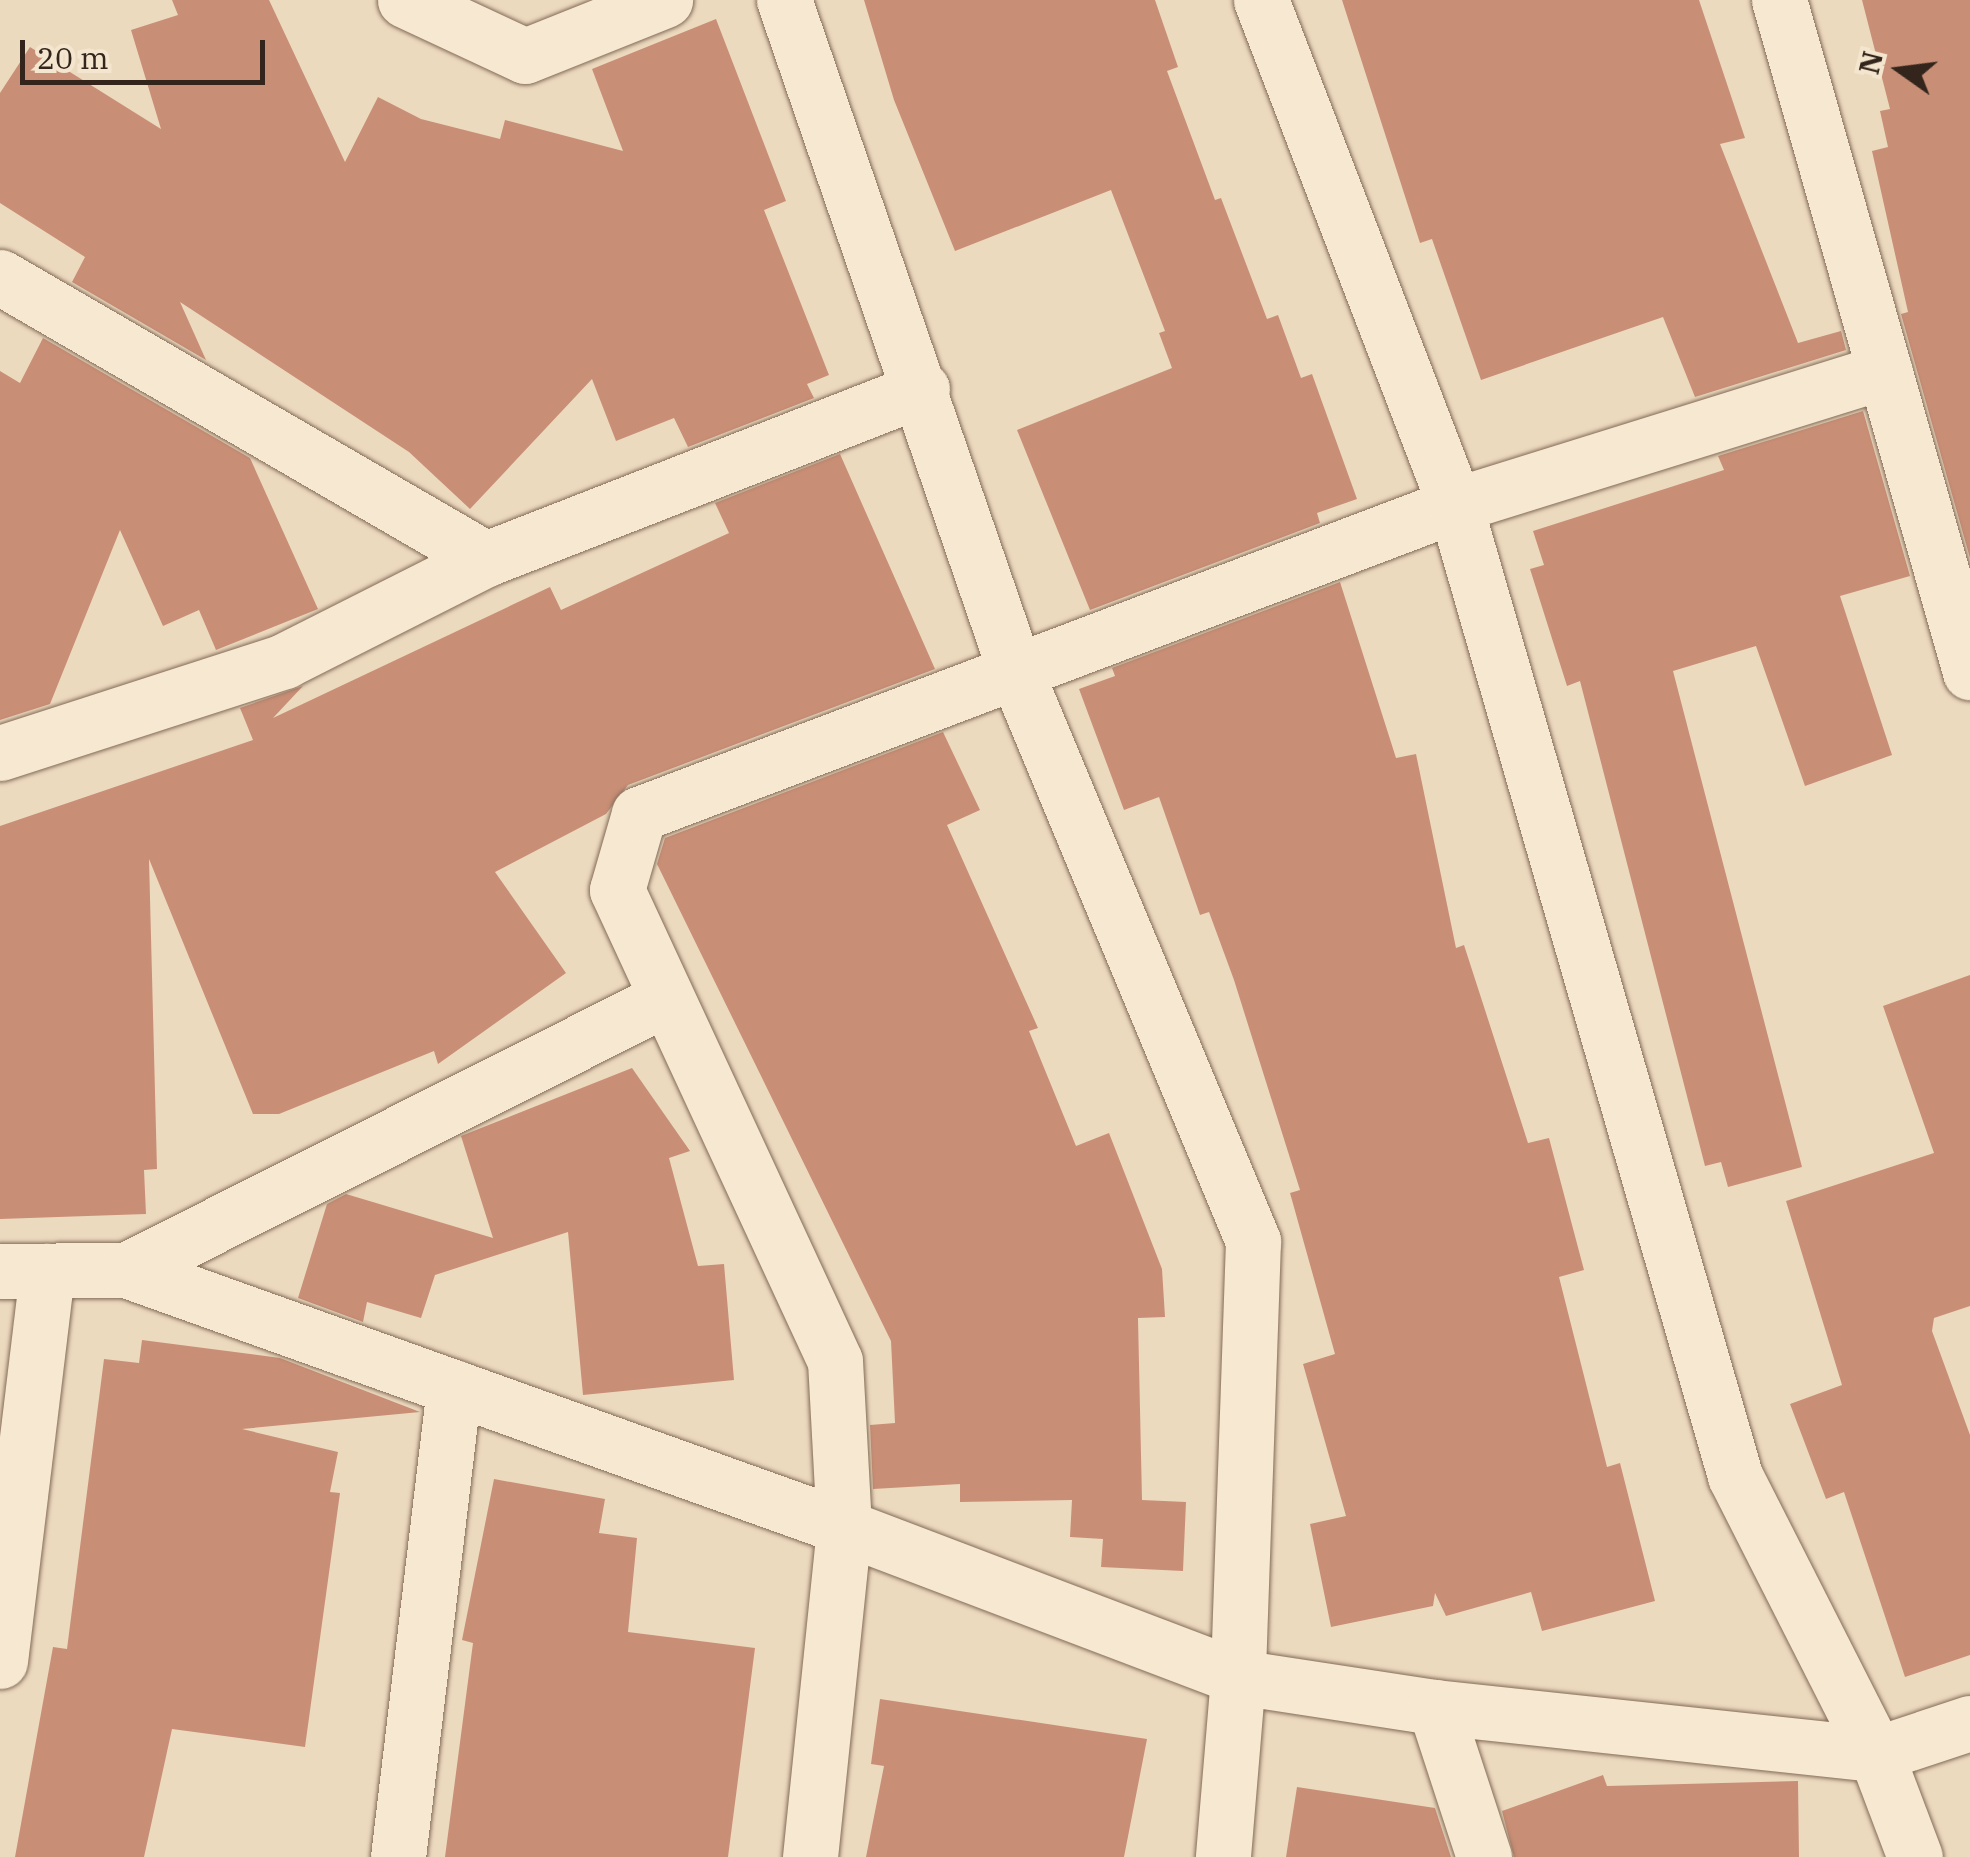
<!DOCTYPE html>
<html>
<head>
<meta charset="utf-8">
<style>
  body { margin:0 }
  #map { position:relative; width:1970px; height:1857px; overflow:hidden; background:#ecdabf; font-family:"IBM Plex Serif",serif }
  div>[style] { position:absolute }
  [style*='--x'] { left:calc(var(--x)*1px); top:calc(var(--y)*1px); width:calc(var(--w)*1px); rotate:calc(var(--a)*1deg) }
  .building>* { inset:0; background:#c98f76 }
  .roads { filter:drop-shadow(0 0 2px #846b58) drop-shadow(0 0 2px #846b58) }
  .minor>* { height:55px; margin:-27.5px; padding:0 27.5px; transform-origin:27.5px; border-radius:27.5px; background:#f7e8d2 }
  span { translate:-50% -50%; white-space:nowrap; text-align:center; line-height:1.15; -webkit-text-stroke:8px #f3e5ce; paint-order:stroke }
  .north { position:absolute; left:1850px; top:20px; width:100px; height:100px; -webkit-text-stroke:8px #f3e5ce; paint-order:stroke; rotate:284deg; font-size:28px; font-weight:700; line-height:40px; text-align:center; color:#34251c }
  .north::after { content:''; display:block; margin:auto; width:35px; height:45px; background:#34251c; clip-path:polygon(50% 0,100% 100%,50% 72%,0 100%) }
  .scale { position:absolute; left:20px; top:40px; width:245px; height:45px; box-sizing:border-box; border:5px solid #34251c; border-top:0; padding-left:12px; font-size:30px; line-height:35px; white-space:nowrap; color:#34251c; -webkit-text-stroke:8px #f3e5ce; paint-order:stroke }
</style>
</head>
<body>
<div id="map">
  <div class="building">
    <i style="clip-path:polygon(172px 0,269px 0,345px 162px,378px 97px,421px 119px,500px 139px,505px 120px,623px 151px,592px 69px,716px 19px,786px 201px,764px 210px,829px 375px,807px 384px,814px 398px,688px 447px,674px 418px,616px 441px,592px 379px,470px 509px,409px 452px,180px 302px,206px 360px,72px 282px,85px 257px,0 203px,0 93px,30px 47px,161px 129px,131px 30px,178px 15px)"></i>
    <i style="clip-path:polygon(864px 0,1155px 0,1178px 67px,1167px 71px,1215px 200px,1221px 198px,1267px 319px,1278px 315px,1301px 378px,1312px 374px,1357px 499px,1317px 513px,1320px 523px,1090px 610px,1017px 430px,1172px 368px,1159px 333px,1165px 331px,1111px 190px,955px 251px,894px 100px)"></i>
    <i style="clip-path:polygon(1342px 0,1699px 0,1745px 138px,1720px 144px,1798px 343px,1841px 331px,1846px 350px,1695px 397px,1663px 317px,1481px 380px,1432px 239px,1420px 243px)"></i>
    <i style="clip-path:polygon(1862px 0,1970px 0,1970px 558px,1901px 314px,1908px 312px,1872px 151px,1888px 147px,1880px 111px,1890px 109px)"></i>
    <i style="clip-path:polygon(43px 338px,250px 458px,318px 609px,216px 650px,199px 610px,163px 626px,120px 530px,50px 704px,0 720px,0 371px,20px 383px)"></i>
    <i style="clip-path:polygon(1863px 411px,1910px 576px,1840px 596px,1892px 755px,1805px 786px,1756px 646px,1673px 671px,1802px 1167px,1728px 1187px,1721px 1162px,1705px 1166px,1580px 681px,1567px 686px,1530px 569px,1544px 565px,1533px 531px,1724px 470px,1718px 456px)"></i>
    <i style="clip-path:polygon(840px 454px,935px 669px,628px 785px,606px 814px,495px 872px,566px 973px,438px 1064px,434px 1051px,279px 1114px,253px 1114px,149px 859px,157px 1169px,144px 1170px,146px 1214px,0 1219px,0 826px,253px 740px,240px 708px,303px 686px,273px 718px,550px 587px,561px 610px,729px 533px,715px 503px)"></i>
    <i style="clip-path:polygon(1340px 582px,1396px 758px,1416px 754px,1456px 948px,1464px 945px,1528px 1143px,1549px 1138px,1584px 1270px,1559px 1277px,1607px 1467px,1620px 1463px,1655px 1601px,1542px 1631px,1531px 1592px,1446px 1616px,1435px 1593px,1433px 1606px,1331px 1627px,1310px 1524px,1346px 1516px,1303px 1364px,1335px 1354px,1290px 1193px,1300px 1190px,1234px 980px,1209px 912px,1200px 915px,1159px 797px,1124px 810px,1079px 689px,1115px 676px,1112px 668px)"></i>
    <i style="clip-path:polygon(943px 732px,980px 810px,947px 825px,1038px 1028px,1029px 1031px,1076px 1146px,1109px 1133px,1162px 1269px,1165px 1317px,1138px 1318px,1142px 1500px,1186px 1502px,1183px 1571px,1101px 1567px,1103px 1539px,1070px 1537px,1072px 1500px,960px 1502px,960px 1484px,873px 1489px,870px 1425px,895px 1423px,891px 1341px,657px 864px,665px 838px)"></i>
    <i style="clip-path:polygon(1970px 975px,1970px 1306px,1934px 1318px,1932px 1331px,1970px 1435px,1970px 1655px,1905px 1677px,1844px 1492px,1826px 1499px,1790px 1404px,1842px 1385px,1786px 1201px,1934px 1153px,1883px 1006px)"></i>
    <i style="clip-path:polygon(632px 1068px,690px 1151px,669px 1158px,698px 1266px,724px 1264px,734px 1380px,583px 1395px,568px 1232px,435px 1275px,421px 1318px,367px 1302px,363px 1322px,298px 1298px,327px 1204px,346px 1194px,493px 1238px,461px 1136px)"></i>
    <i style="clip-path:polygon(142px 1340px,280px 1358px,420px 1412px,242px 1429px,338px 1452px,330px 1492px,340px 1493px,305px 1747px,172px 1729px,144px 1857px,15px 1857px,53px 1647px,67px 1649px,104px 1359px,139px 1363px)"></i>
    <i style="clip-path:polygon(494px 1479px,605px 1499px,599px 1533px,637px 1538px,628px 1632px,755px 1648px,728px 1857px,445px 1857px,473px 1643px,462px 1640px)"></i>
    <i style="clip-path:polygon(880px 1699px,1147px 1739px,1124px 1857px,866px 1857px,884px 1766px,871px 1764px)"></i>
    <i style="clip-path:polygon(1603px 1775px,1607px 1786px,1798px 1781px,1799px 1857px,1514px 1857px,1502px 1811px)"></i>
    <i style="clip-path:polygon(1297px 1787px,1435px 1808px,1451px 1857px,1286px 1857px)"></i>
  </div>
  <div class="roads">
    <div class="minor">
      <i style="--x:405;--y:0;--w:132;--a:25"></i>
      <i style="--x:525;--y:56;--w:151;--a:-21.8"></i>
      <i style="--x:784;--y:0;--w:709;--a:70.98"></i>
      <i style="--x:1015;--y:670;--w:619;--a:67.37"></i>
      <i style="--x:1253;--y:1241;--w:436;--a:92"></i>
      <i style="--x:1238;--y:1677;--w:181;--a:94.8"></i>
      <i style="--x:1261;--y:0;--w:541;--a:68.99"></i>
      <i style="--x:1455;--y:505;--w:1011;--a:73.91"></i>
      <i style="--x:1735;--y:1476;--w:312;--a:63.1"></i>
      <i style="--x:1876;--y:1754;--w:110;--a:69.3"></i>
      <i style="--x:1779;--y:0;--w:699;--a:74.13"></i>
      <i style="--x:0;--y:277;--w:562;--a:30.12"></i>
      <i style="--x:0;--y:753;--w:299;--a:-17.9"></i>
      <i style="--x:284;--y:661;--w:226;--a:-26.8"></i>
      <i style="--x:486;--y:559;--w:468;--a:-21.3"></i>
      <i style="--x:126;--y:1270;--w:603;--a:-26.69"></i>
      <i style="--x:0;--y:1271;--w:126;--a:-0.5"></i>
      <i style="--x:126;--y:1270;--w:763;--a:19.69"></i>
      <i style="--x:844;--y:1527;--w:422;--a:20.8"></i>
      <i style="--x:1238;--y:1677;--w:199;--a:8.7"></i>
      <i style="--x:1435;--y:1707;--w:443;--a:6.1"></i>
      <i style="--x:1876;--y:1754;--w:99;--a:-18.3"></i>
      <i style="--x:0;--y:1661;--w:393;--a:-83.1"></i>
      <i style="--x:1435;--y:1707;--w:158;--a:71.9"></i>
      <i style="--x:398;--y:1857;--w:473;--a:-83.2"></i>
      <i style="--x:810;--y:1857;--w:332;--a:-84.1"></i>
      <i style="--x:844;--y:1527;--w:166;--a:-93.1"></i>
      <i style="--x:835;--y:1361;--w:519;--a:-114.84"></i>
      <i style="--x:617;--y:890;--w:79;--a:-73.9"></i>
      <i style="--x:639;--y:814;--w:873;--a:-20.74"></i>
      <i style="--x:1455;--y:505;--w:450;--a:-17.3"></i>
    </div>
  </div>
  <div class="north">N</div>
  <div class="scale">20 m</div>
</div>
</body>
</html>
